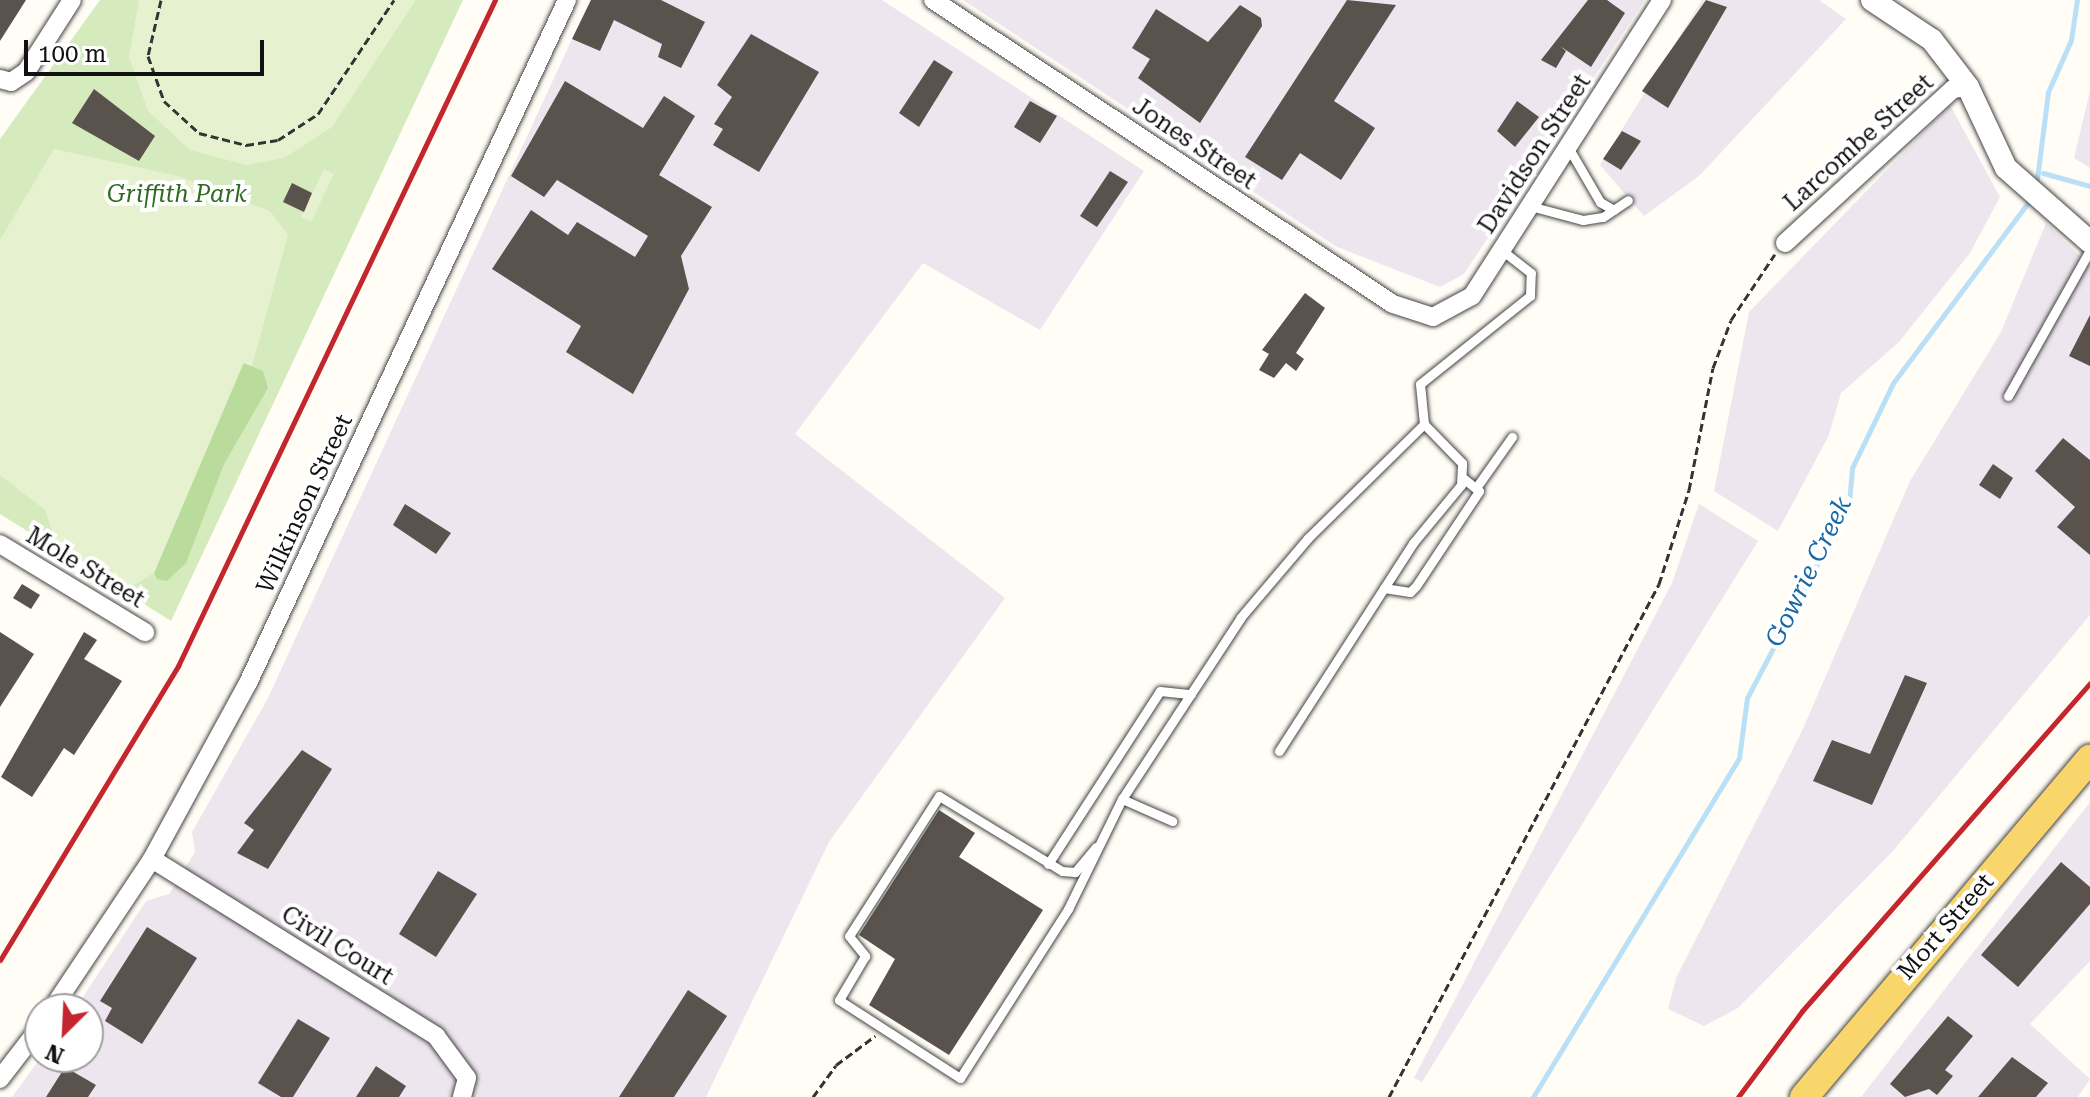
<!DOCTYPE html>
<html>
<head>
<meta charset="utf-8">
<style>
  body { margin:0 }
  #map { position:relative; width:2090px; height:1097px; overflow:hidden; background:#fffdf5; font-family:"Roboto Serif",serif }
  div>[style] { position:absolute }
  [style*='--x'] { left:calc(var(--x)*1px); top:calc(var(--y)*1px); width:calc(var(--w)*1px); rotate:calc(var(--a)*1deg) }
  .industrial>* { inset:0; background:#eee6ef }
  .green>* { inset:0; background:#d5ebbd }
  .forest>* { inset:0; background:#b9dc9c }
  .pitch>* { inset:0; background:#e6f2cf }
  .stream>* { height:5px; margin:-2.5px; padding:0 2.5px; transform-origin:2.5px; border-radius:2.5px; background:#b9e0f7 }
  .building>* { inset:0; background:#5a524d }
  .path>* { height:3px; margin-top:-1.5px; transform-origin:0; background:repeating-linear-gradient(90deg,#333 0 8px,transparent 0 12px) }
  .roads { filter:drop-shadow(0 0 2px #444) drop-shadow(0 0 2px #444) }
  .service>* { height:9px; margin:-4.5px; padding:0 4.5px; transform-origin:4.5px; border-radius:4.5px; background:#fff }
  .minor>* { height:18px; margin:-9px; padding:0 9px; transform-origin:9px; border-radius:9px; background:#fff }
  .tertiary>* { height:22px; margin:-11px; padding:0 11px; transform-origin:11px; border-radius:11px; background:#fff }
  .primary>* { height:28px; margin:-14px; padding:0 14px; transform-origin:14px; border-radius:14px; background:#f9d66b }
  .rail>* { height:5px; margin:-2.5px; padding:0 2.5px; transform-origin:2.5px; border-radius:2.5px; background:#c4262e }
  span { translate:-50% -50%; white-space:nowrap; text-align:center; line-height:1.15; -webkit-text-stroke:8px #fff; paint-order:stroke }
  .street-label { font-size:24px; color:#111 }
  .park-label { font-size:24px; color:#2f6b1f; font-style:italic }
  .water-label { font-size:26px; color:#1768a6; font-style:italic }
  .north { position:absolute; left:24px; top:993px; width:80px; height:80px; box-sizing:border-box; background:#fff; border:2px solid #a0a0a0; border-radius:50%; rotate:204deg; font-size:22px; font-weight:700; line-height:32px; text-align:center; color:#111 }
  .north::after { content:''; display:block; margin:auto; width:28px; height:36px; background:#c4262e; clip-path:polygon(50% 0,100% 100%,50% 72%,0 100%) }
  .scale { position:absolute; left:24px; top:40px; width:240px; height:36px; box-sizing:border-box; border:4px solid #111; border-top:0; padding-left:10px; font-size:24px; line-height:28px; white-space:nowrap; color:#111; -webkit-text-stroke:6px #fff; paint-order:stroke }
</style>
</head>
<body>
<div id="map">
  <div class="industrial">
    <i style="clip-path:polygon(590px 0,882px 0,1144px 171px,1040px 330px,923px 263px,795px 434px,1005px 598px,829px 842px,706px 1097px,12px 1097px,41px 1057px,88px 1057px,88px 1009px,75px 1009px,146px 901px,169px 894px,195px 852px,192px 832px,267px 700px)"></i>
    <i style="clip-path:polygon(963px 0,1645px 0,1464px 274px,1440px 287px,1337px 247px)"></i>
    <i style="clip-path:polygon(1702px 0,1819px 0,1846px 19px,1699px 176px,1644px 216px,1600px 165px)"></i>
    <i style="clip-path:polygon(2090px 91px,2090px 168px,2074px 158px)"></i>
    <i style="clip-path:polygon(1950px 105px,2000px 197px,1970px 253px,1899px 342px,1841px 393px,1829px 435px,1778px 531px,1714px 491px,1749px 312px)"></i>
    <i style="clip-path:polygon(2046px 223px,2090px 266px,2090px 615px,1893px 851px,1738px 1008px,1704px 1026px,1668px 1009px,1676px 978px,1802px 731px,1910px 481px,2001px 332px)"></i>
    <i style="clip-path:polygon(1699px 504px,1758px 541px,1422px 1082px,1414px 1078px,1672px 583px)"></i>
    <i style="clip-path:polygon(2090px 802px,2090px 961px,2030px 1024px,2090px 1079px,2078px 1097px,1861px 1097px)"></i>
  </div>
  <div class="green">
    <i style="clip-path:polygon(100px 0,463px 0,171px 621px,0 514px,0 139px)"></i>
  </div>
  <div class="forest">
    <i style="clip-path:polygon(244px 363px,263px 371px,268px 388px,224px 464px,186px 563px,167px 581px,157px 579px,154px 573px)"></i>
  </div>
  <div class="pitch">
    <i style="clip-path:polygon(139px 0,416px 0,332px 127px,284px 158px,246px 165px,190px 150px,148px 111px,129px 57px)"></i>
    <i style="clip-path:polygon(54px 149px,178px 176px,270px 211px,288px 235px,252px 366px,243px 363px,154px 573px,133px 586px,110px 583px,59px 551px,45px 510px,0 475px,0 240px)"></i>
    <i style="clip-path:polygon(324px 169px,334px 174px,311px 222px,301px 217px)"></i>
  </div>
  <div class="stream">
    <i style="--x:2043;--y:173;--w:49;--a:15.5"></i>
    <i style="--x:2036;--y:187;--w:96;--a:-82.8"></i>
    <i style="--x:2048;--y:92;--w:57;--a:-66.1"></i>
    <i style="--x:2071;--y:40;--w:40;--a:-81.5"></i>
    <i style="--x:1533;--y:1097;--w:397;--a:-58.7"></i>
    <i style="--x:1739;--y:758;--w:61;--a:-82.4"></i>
    <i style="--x:1747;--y:698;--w:220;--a:-62.4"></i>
    <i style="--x:1849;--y:503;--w:35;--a:-85"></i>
    <i style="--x:1852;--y:468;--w:94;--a:-64.2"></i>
    <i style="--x:1893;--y:383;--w:229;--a:-53.2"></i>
  </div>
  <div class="building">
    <i style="clip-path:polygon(0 0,26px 0,0 41px)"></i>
    <i style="clip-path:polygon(591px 0,661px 0,705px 22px,681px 68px,658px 57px,662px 44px,614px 20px,600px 51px,572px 39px)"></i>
    <i style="clip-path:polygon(1347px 0,1396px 5px,1334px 101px,1375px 128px,1341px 180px,1300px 153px,1282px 180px,1245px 157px)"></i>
    <i style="clip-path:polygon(1588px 0,1607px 0,1625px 13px,1591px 67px,1560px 46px,1566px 51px,1556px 68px,1541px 60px)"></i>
    <i style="clip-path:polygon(1706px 0,1727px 7px,1668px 108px,1642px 91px)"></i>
    <i style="clip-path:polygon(1240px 5px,1261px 18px,1262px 26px,1200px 123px,1138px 78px,1150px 59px,1132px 48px,1156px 9px,1208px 42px)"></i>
    <i style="clip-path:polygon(751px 34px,819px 72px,759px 172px,713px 145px,723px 129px,714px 124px,732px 97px,717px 85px)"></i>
    <i style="clip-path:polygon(934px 60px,953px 72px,919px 127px,899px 113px)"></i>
    <i style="clip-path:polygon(565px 81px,643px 128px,664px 96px,695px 116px,659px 175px,712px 207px,681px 256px,689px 289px,633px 394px,566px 352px,581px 326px,492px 269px,531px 210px,568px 235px,577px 222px,635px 257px,648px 236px,557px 180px,544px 197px,511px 176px)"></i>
    <i style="clip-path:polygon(94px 89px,155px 136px,139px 161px,72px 123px)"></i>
    <i style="clip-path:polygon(1030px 101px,1057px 116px,1040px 143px,1014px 127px)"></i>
    <i style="clip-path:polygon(1517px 101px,1539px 117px,1515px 147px,1497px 131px)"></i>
    <i style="clip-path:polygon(1622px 131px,1641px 141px,1621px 170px,1603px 159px)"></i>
    <i style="clip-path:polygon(1110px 171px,1128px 182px,1097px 227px,1080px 216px)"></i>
    <i style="clip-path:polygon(292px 183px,312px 193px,304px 212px,283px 202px)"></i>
    <i style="clip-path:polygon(1305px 293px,1325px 308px,1296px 353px,1304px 359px,1296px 371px,1286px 363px,1274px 378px,1259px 370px,1269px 354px,1262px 350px)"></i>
    <i style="clip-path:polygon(2090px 315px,2090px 366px,2069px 356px)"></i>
    <i style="clip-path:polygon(2063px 438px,2090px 460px,2090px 555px,2057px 527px,2075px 507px,2035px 471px)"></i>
    <i style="clip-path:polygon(1993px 464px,2013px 478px,2000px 499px,1979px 485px)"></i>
    <i style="clip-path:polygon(405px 504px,451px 533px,436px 554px,393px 525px)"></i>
    <i style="clip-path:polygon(22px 584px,40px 595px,31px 609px,13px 598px)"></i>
    <i style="clip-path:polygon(0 632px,34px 654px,0 707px)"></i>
    <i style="clip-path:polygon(84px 632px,97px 640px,84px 659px,122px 681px,74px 755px,64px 748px,32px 797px,1px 777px)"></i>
    <i style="clip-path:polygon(1905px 675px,1927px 683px,1872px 805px,1813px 781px,1832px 740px,1870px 754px)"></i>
    <i style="clip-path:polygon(302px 750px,332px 769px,268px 869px,237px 853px,254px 830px,244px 823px)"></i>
    <i style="clip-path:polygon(939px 810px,975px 833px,959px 857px,1043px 910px,949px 1055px,869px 1005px,895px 959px,859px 935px)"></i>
    <i style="clip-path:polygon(2061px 862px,2090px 887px,2090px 904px,2018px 987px,1981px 955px)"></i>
    <i style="clip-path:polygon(438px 871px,477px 894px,436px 957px,399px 934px)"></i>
    <i style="clip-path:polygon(147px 927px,197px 958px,142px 1044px,105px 1021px,112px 1008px,100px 1001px)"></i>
    <i style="clip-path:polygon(688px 990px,727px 1016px,674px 1097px,619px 1097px)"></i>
    <i style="clip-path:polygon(1948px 1016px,1973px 1036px,1945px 1070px,1953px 1076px,1937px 1095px,1929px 1089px,1905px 1097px,1890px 1084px)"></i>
    <i style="clip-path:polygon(298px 1019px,330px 1038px,293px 1097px,281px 1097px,258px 1083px)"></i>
    <i style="clip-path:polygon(2012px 1057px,2048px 1083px,2036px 1097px,1978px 1097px)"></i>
    <i style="clip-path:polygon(376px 1066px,406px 1086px,399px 1097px,356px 1097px)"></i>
    <i style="clip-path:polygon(65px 1067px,96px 1085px,88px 1097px,46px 1097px)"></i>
  </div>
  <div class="path">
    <i style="--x:161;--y:0;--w:57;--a:103.1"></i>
    <i style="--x:148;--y:56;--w:48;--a:70.4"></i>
    <i style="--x:164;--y:101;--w:47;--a:42.4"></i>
    <i style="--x:199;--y:133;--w:49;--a:14.3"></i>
    <i style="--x:246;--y:145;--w:32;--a:-9"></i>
    <i style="--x:278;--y:140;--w:48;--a:-33"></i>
    <i style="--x:318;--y:114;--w:137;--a:-56.3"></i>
    <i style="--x:813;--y:1097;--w:39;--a:-54"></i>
    <i style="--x:836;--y:1065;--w:49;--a:-36.6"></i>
    <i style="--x:1389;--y:1097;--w:580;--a:-62.24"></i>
    <i style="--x:1659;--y:584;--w:99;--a:-72.3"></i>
    <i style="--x:1689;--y:490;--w:124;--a:-78.9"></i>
    <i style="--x:1713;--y:368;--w:51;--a:-69.4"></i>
    <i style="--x:1731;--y:320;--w:79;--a:-56.3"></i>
  </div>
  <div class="roads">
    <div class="service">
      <i style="--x:1568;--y:147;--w:64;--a:59.8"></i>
      <i style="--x:1600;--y:202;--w:16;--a:30"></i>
      <i style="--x:1530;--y:206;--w:55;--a:14.8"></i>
      <i style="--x:1583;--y:220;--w:20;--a:-9"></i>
      <i style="--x:1603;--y:217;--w:30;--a:-34"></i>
      <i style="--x:2008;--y:396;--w:167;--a:-60.7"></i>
      <i style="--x:1478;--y:485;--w:59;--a:-54.7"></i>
      <i style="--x:1384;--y:588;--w:26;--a:9"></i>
      <i style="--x:1410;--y:592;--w:8;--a:-45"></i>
      <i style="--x:1416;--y:586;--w:114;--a:-56.4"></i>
      <i style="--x:1479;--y:491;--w:21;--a:-141"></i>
      <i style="--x:1279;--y:751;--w:247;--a:-57.2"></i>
      <i style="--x:1413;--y:543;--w:75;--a:-50.4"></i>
      <i style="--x:1461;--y:485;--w:22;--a:-87"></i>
      <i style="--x:1462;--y:463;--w:54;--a:-134.3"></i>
      <i style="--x:1424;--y:424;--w:40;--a:-95.7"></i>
      <i style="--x:1420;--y:384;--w:141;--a:-38.7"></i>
      <i style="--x:1530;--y:296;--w:23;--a:-88"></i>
      <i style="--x:1531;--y:273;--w:37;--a:-142"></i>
      <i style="--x:1122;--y:799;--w:55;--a:23.7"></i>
      <i style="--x:1096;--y:847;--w:33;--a:130"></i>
      <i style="--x:1075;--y:872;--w:13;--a:-176"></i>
      <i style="--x:1062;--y:871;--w:144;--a:-148.6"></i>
      <i style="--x:939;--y:796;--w:166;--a:122.7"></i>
      <i style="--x:849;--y:936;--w:26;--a:51"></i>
      <i style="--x:865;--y:956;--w:51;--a:120.6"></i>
      <i style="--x:839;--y:1000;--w:144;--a:32.8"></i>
      <i style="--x:960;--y:1078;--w:201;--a:-57.4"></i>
      <i style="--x:1068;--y:909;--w:123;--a:-63.9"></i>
      <i style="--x:1122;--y:799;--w:217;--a:-56.8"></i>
      <i style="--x:1241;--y:617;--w:104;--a:-49.7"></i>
      <i style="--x:1308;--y:538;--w:163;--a:-44.5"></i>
      <i style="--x:1048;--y:864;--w:206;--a:-57.1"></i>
      <i style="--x:1160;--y:691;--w:31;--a:6"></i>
    </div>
    <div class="minor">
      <i style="--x:933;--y:0;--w:551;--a:33.46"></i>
      <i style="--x:1393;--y:304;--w:42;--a:18"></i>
      <i style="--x:1433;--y:317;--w:44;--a:-28.3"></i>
      <i style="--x:1472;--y:296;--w:352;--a:-57.3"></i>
      <i style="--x:0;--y:79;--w:11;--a:15"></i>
      <i style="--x:11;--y:82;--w:18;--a:-34"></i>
      <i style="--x:26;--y:72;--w:85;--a:-57.4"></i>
      <i style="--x:1785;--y:243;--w:228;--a:-42.5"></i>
      <i style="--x:1953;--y:89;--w:15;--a:-8"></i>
      <i style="--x:0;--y:544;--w:170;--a:31.3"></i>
      <i style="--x:152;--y:859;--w:335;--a:31.9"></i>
      <i style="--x:436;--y:1036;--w:52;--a:53.6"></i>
      <i style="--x:467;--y:1078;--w:20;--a:105"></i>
      <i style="--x:52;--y:1009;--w:180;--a:-56.3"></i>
      <i style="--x:152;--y:859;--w:200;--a:-61.4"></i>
      <i style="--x:248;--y:683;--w:754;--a:-64.96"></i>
      <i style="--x:0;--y:1079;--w:66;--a:-52.4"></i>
    </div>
    <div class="tertiary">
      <i style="--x:1872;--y:0;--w:72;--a:33.7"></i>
      <i style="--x:1932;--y:40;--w:59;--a:52.5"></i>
      <i style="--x:1968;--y:87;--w:89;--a:64.9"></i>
      <i style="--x:2006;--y:168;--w:112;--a:41.4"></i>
    </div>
    <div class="primary">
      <i style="--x:1804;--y:1097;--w:443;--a:-49.8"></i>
    </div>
  </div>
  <div class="rail">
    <i style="--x:0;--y:960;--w:344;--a:-58.8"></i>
    <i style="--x:178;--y:666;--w:738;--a:-64.55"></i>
    <i style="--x:1738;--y:1097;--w:107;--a:-53.3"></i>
    <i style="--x:1802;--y:1011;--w:436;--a:-48.7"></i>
  </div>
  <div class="street-label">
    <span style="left:1859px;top:143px;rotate:-42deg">Larcombe Street</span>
    <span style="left:1194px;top:144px;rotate:34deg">Jones Street</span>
    <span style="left:1535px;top:154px;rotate:-57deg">Davidson Street</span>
    <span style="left:305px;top:504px;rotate:-65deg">Wilkinson Street</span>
    <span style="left:85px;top:568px;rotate:31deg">Mole Street</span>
    <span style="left:1946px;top:927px;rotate:-49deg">Mort Street</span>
    <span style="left:337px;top:946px;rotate:32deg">Civil Court</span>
  </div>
  <div class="park-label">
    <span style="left:177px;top:195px">Griffith Park</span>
  </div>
  <div class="water-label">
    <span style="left:1809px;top:572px;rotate:-64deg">Gowrie Creek</span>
  </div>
  <div class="north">N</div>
  <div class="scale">100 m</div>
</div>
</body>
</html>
